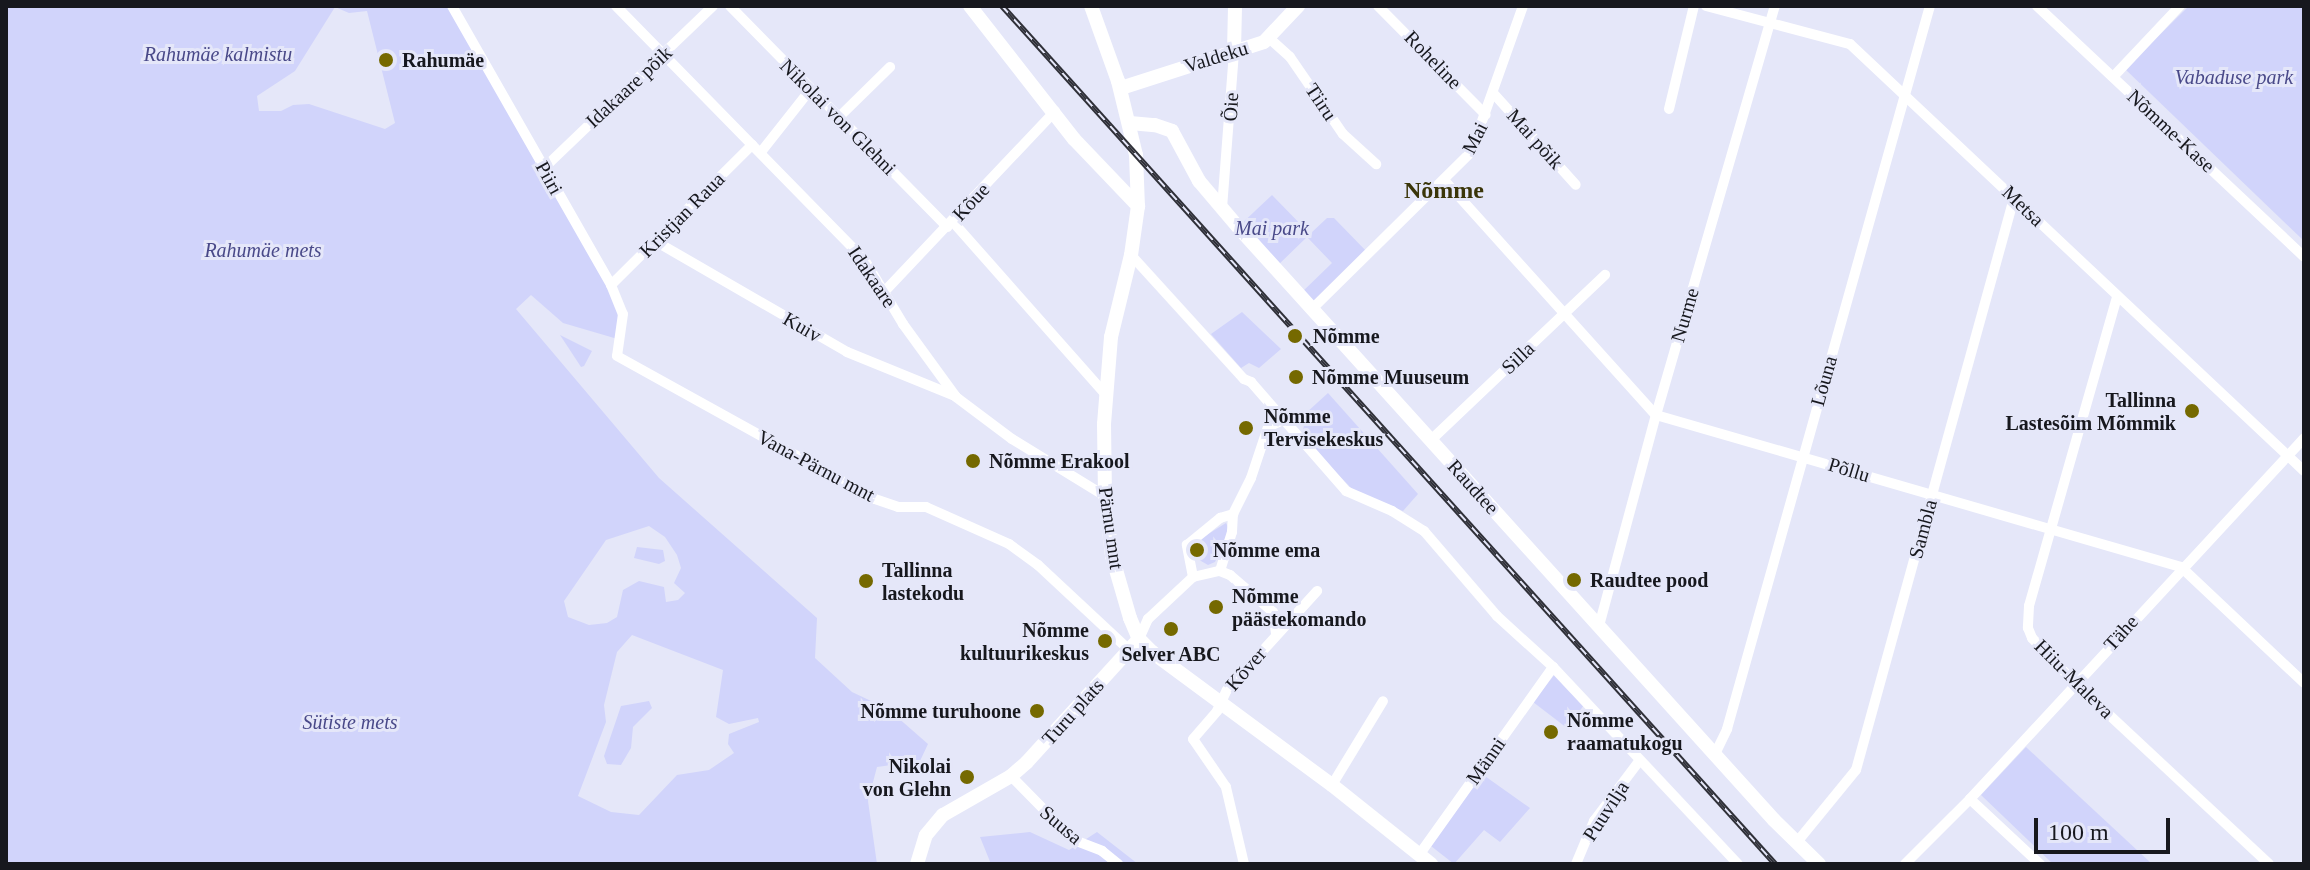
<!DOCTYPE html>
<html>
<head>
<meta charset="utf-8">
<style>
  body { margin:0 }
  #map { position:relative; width:2310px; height:870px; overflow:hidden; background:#e5e7f9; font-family:"Times New Roman",serif }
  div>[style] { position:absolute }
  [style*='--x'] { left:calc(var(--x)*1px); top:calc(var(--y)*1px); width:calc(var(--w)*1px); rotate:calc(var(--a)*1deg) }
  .green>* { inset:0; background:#d1d4fb }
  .street>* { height:10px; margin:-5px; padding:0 5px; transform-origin:5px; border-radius:5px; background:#fff }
  .secondary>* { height:14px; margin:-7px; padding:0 7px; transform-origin:7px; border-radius:7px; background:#fff }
  .rail>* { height:6px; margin-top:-3px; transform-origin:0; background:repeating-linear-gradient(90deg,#e5e7f9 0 9px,#2f3038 0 18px); box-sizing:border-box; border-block:2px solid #2f3038 }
  .dots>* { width:22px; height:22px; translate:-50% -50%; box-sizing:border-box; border:4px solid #e5e7f9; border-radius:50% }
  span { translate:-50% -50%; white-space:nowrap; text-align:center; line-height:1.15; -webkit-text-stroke:6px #e5e7f9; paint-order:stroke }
  .park-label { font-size:20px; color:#494989; font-style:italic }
  .street-label { font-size:20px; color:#17181e }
  .poi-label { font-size:20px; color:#17181e; font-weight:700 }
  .left { translate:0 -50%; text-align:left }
  .right { translate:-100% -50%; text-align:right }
  .quarter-label { font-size:24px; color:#3a3509; font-weight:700 }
  .frame { position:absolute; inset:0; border:8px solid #17181e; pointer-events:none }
  .scale { position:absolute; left:2034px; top:818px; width:136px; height:36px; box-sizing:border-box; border:4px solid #17181e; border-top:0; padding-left:10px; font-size:24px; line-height:28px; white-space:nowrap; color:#17181e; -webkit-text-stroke:6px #e5e7f9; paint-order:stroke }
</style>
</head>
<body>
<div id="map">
  <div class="green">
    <i style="clip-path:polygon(evenodd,6px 6px,452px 6px,623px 314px,621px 340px,563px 323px,531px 295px,516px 309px,659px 478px,817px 618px,815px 658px,852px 692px,888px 709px,928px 744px,920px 761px,877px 767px,868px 801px,877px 864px,12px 864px,6px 860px,6px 6px,335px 7px,349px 13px,367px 11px,395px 123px,385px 129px,309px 104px,293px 105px,281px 111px,259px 111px,257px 96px,295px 71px,335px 7px,6px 6px,649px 526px,665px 537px,677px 555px,681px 568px,674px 583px,685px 593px,678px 600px,666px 602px,664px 587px,639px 581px,623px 590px,617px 617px,607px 623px,589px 625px,568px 617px,564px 601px,606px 540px,649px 526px,6px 6px,632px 635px,723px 670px,716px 717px,729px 724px,758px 718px,759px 722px,729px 734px,728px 744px,734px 753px,709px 770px,677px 775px,639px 815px,611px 812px,578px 796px,606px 722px,604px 705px,617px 652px,632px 635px)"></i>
    <i style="clip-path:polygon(2189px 6px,2304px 6px,2304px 241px,2125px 69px)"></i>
    <i style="clip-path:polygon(1272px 195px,1310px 234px,1327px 218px,1334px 218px,1369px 254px,1312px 309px,1299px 295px,1332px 263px,1307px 237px,1275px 268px,1238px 227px)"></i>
    <i style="clip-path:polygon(1242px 312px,1281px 349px,1259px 368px,1249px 363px,1241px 368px,1211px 334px)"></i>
    <i style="clip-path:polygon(560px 335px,592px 351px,584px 366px,581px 367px)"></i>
    <i style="clip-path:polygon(1328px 393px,1418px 494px,1403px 511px,1355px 492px,1302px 437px,1306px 413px)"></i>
    <i style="clip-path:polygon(1226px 523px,1229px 529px,1215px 562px,1208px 565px,1194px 557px,1192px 552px,1197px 541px)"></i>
    <i style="clip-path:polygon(637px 547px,663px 550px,665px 561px,659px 564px,634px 558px)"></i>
    <i style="clip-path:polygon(1555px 674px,1584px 705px,1567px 728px,1533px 702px)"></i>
    <i style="clip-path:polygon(649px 701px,652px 708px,633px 727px,631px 748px,621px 765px,607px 764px,604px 756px,621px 706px)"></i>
    <i style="clip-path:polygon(2026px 747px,2152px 864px,2053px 864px,1981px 795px)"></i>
    <i style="clip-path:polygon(1482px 774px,1530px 808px,1500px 842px,1484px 830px,1454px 864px,1431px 846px)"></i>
    <i style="clip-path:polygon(1030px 832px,1069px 850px,1097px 832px,1138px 864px,991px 864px,980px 837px)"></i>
  </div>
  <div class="street">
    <i style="--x:452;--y:6;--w:321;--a:60.3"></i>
    <i style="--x:611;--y:285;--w:31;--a:68"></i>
    <i style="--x:623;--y:314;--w:42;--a:98.1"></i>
    <i style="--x:617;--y:356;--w:295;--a:29"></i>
    <i style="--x:875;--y:499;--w:24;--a:19"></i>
    <i style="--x:898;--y:507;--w:28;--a:0"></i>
    <i style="--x:926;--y:507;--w:91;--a:24"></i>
    <i style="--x:1009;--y:544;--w:36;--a:36"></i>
    <i style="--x:1038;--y:565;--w:125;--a:43"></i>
    <i style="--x:616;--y:6;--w:354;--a:45.6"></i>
    <i style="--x:864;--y:259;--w:76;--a:59"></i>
    <i style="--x:903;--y:324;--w:90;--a:54"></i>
    <i style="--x:956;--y:397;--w:70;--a:36.9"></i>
    <i style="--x:1012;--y:439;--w:109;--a:31.5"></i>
    <i style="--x:730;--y:6;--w:310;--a:45.5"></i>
    <i style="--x:1378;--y:6;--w:153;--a:45.3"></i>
    <i style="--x:1706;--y:6;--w:149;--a:14.8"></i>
    <i style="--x:1850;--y:44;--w:623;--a:43.24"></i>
    <i style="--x:2037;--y:6;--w:366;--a:43.2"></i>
    <i style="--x:1269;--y:38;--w:28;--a:42"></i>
    <i style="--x:1290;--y:57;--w:93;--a:55.5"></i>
    <i style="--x:1343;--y:134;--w:45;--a:42.3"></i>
    <i style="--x:2113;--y:77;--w:98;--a:-46.7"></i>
    <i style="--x:1494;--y:94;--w:122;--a:48"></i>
    <i style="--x:1669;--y:109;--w:106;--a:-76.4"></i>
    <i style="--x:838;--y:118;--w:73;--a:-44.4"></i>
    <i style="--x:761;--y:152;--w:79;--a:-51.7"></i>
    <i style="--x:544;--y:168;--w:234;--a:-43.8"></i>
    <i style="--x:1445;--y:181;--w:315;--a:48"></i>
    <i style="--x:1656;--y:415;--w:547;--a:16.15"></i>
    <i style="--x:2181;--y:567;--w:169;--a:43.3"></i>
    <i style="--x:1222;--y:208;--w:157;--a:-85.6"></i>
    <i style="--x:953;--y:222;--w:230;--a:48.5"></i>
    <i style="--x:655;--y:241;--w:222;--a:30"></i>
    <i style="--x:847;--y:352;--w:117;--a:22.2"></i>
    <i style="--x:1131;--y:255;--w:168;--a:47.7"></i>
    <i style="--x:1244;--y:379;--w:8;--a:23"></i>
    <i style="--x:1251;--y:382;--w:145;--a:48.9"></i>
    <i style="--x:1346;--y:491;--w:50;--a:23.5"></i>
    <i style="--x:1392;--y:511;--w:38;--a:32"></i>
    <i style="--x:1424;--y:531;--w:112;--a:49.3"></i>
    <i style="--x:1497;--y:616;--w:76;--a:42.3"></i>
    <i style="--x:1553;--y:667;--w:270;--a:46.8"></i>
    <i style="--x:611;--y:285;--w:199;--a:-44.8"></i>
    <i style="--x:884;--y:292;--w:249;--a:-46.6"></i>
    <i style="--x:2117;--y:297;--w:321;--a:105.9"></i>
    <i style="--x:2029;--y:606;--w:22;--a:93"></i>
    <i style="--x:2028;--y:628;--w:11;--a:68"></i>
    <i style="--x:2032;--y:638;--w:62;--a:46.3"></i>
    <i style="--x:2075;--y:683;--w:265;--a:43"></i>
    <i style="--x:1312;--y:309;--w:223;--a:-44.6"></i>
    <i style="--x:1471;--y:152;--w:155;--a:-70.4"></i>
    <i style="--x:1431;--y:440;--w:240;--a:-43.5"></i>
    <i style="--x:1220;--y:571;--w:41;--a:-72.9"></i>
    <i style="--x:1232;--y:532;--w:18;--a:-87"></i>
    <i style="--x:1233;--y:514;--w:40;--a:-63.4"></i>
    <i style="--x:1251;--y:478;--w:54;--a:-71.6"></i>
    <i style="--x:1268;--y:427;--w:19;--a:-25"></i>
    <i style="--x:1220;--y:571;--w:11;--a:22"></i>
    <i style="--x:1230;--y:575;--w:57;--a:40.7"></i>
    <i style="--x:1273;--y:612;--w:22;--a:82"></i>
    <i style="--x:1193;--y:577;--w:33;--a:-101"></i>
    <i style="--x:1187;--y:545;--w:43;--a:-39.3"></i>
    <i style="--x:1220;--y:518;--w:14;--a:-17"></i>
    <i style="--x:1599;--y:626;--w:219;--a:-74.9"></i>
    <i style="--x:1656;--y:415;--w:426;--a:-73.8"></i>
    <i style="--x:1139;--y:639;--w:22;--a:-66"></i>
    <i style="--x:1148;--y:619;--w:62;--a:-43"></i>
    <i style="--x:1193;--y:577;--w:28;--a:-13"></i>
    <i style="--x:1715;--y:754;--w:28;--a:-64"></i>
    <i style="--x:1727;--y:729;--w:751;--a:-74.32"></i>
    <i style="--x:1011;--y:776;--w:90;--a:45.5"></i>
    <i style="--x:1074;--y:840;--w:30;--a:21"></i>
    <i style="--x:1102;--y:851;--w:21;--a:39"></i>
    <i style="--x:1332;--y:785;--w:98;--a:-58.7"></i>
    <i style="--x:1970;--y:799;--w:96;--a:42.9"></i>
    <i style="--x:1797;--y:842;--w:93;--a:-50.7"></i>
    <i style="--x:1856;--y:770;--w:593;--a:-74.56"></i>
    <i style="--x:1419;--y:855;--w:231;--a:-54.5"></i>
    <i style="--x:1244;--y:864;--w:79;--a:-103.2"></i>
    <i style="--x:1226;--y:787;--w:58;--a:-124.5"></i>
    <i style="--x:1193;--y:739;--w:37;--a:-49"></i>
    <i style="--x:1217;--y:711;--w:23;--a:-65"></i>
    <i style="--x:1227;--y:690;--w:134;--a:-47.7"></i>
    <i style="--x:1576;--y:864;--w:47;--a:-67.3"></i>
    <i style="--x:1594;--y:821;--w:76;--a:-53"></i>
    <i style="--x:1905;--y:864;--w:92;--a:-45"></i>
    <i style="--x:1970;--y:799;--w:492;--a:-47.2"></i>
  </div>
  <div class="secondary">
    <i style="--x:970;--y:6;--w:169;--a:52"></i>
    <i style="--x:1074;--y:139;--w:93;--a:46.3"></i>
    <i style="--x:1091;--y:6;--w:80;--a:70.2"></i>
    <i style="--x:1118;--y:81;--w:76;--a:76.3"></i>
    <i style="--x:1136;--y:155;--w:51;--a:87.8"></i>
    <i style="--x:1138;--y:206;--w:49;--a:98.1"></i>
    <i style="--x:1131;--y:255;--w:84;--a:103.7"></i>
    <i style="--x:1111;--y:337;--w:87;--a:94.6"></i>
    <i style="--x:1104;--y:424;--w:72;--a:89.2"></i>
    <i style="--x:1105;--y:496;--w:60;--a:83.3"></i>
    <i style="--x:1112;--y:556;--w:65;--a:73.8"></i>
    <i style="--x:1130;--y:618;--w:23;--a:67"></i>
    <i style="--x:1139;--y:639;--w:18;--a:45"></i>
    <i style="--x:1152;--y:652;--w:224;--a:36.5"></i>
    <i style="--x:1332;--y:785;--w:127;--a:38.6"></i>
    <i style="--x:1234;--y:51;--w:45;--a:-88.7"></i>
    <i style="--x:1121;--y:88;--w:150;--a:-17.8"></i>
    <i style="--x:1264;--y:42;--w:50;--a:-46.6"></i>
    <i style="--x:1130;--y:123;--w:25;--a:5"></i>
    <i style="--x:1155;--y:125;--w:18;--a:19"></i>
    <i style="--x:1172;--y:131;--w:57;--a:61.6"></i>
    <i style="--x:1199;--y:181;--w:60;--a:49.7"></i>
    <i style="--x:1238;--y:227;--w:799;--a:47.89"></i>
    <i style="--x:1774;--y:820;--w:63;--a:44.4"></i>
    <i style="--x:917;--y:864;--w:30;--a:-73"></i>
    <i style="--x:926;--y:835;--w:26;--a:-50"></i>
    <i style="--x:943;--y:815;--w:78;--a:-29.8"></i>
    <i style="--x:1011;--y:776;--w:21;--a:-41"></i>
    <i style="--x:1027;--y:762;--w:166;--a:-47.7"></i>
  </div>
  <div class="rail">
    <i style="--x:1002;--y:6;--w:1155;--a:47.98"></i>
  </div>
  <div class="dots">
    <i style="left:386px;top:60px;background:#756900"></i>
    <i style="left:1295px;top:336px;background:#756900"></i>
    <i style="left:1296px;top:377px;background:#756900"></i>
    <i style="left:2192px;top:411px;background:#756900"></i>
    <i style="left:1246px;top:428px;background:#756900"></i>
    <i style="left:973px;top:461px;background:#756900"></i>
    <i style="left:1197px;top:550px;background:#756900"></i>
    <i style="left:1574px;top:580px;background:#756900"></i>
    <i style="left:866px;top:581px;background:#756900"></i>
    <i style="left:1216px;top:607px;background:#756900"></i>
    <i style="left:1171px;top:629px;background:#756900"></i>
    <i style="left:1105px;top:641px;background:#756900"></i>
    <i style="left:1037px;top:711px;background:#756900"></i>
    <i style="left:1551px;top:732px;background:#756900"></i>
    <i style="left:967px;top:777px;background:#756900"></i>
  </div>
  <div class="park-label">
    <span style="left:218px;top:54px">Rahumäe kalmistu</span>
    <span style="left:2234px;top:77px">Vabaduse park</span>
    <span style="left:1272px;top:228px">Mai park</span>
    <span style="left:263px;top:250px">Rahumäe mets</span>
    <span style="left:350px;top:722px">Sütiste mets</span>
  </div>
  <div class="street-label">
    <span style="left:1216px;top:57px;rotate:-17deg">Valdeku</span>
    <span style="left:1433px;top:60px;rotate:46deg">Roheline</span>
    <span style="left:629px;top:87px;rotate:-43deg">Idakaare põik</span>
    <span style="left:1321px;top:102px;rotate:56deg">Tiiru</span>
    <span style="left:1231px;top:107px;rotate:-87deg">Õie</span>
    <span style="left:838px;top:117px;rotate:45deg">Nikolai von Glehni</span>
    <span style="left:2171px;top:131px;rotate:43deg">Nõmme-Kase</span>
    <span style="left:1475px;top:138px;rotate:-63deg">Mai</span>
    <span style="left:1535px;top:139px;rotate:48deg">Mai põik</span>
    <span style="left:549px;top:178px;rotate:61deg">Piiri</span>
    <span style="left:971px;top:202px;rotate:-47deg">Kõue</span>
    <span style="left:2023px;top:206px;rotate:44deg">Metsa</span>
    <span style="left:682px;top:215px;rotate:-45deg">Kristjan Raua</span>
    <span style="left:872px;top:277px;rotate:56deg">Idakaare</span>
    <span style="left:1685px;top:315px;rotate:-74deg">Nurme</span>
    <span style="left:802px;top:327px;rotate:30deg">Kuiv</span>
    <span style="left:1518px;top:358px;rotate:-43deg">Silla</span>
    <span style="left:1824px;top:381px;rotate:-74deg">Lõuna</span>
    <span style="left:816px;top:466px;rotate:28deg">Vana-Pärnu mnt</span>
    <span style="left:1849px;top:470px;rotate:17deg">Põllu</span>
    <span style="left:1473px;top:487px;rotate:48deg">Raudtee</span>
    <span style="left:1111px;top:528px;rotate:82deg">Pärnu mnt</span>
    <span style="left:1923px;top:529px;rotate:-75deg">Sambla</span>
    <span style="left:2121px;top:633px;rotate:-48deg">Tähe</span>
    <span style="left:1246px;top:669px;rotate:-49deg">Kõver</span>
    <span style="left:2074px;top:679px;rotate:45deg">Hiiu-Maleva</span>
    <span style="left:1073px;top:712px;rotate:-48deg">Turu plats</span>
    <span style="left:1486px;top:761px;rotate:-55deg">Männi</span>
    <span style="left:1606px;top:811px;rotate:-57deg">Puuvilja</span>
    <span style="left:1061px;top:825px;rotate:40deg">Suusa</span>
  </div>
  <div class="poi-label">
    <span class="left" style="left:402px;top:60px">Rahumäe</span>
    <span class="left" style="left:1313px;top:336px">Nõmme</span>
    <span class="left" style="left:1312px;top:377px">Nõmme Muuseum</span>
    <span class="right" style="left:2176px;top:412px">Tallinna<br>Lastesõim Mõmmik</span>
    <span class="left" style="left:1264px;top:428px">Nõmme<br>Tervisekeskus</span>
    <span class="left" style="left:989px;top:461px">Nõmme Erakool</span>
    <span class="left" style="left:1213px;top:550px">Nõmme ema</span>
    <span class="left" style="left:882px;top:582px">Tallinna<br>lastekodu</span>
    <span class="left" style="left:1590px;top:580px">Raudtee pood</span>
    <span class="left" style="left:1232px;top:608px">Nõmme<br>päästekomando</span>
    <span class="right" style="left:1089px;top:642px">Nõmme<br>kultuurikeskus</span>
    <span style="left:1171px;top:654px">Selver ABC</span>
    <span class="right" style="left:1021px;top:711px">Nõmme turuhoone</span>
    <span class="left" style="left:1567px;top:732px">Nõmme<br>raamatukogu</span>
    <span class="right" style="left:951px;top:778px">Nikolai<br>von Glehn</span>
  </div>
  <div class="quarter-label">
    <span style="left:1444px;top:191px">Nõmme</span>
  </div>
  <div class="frame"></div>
  <div class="scale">100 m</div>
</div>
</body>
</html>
